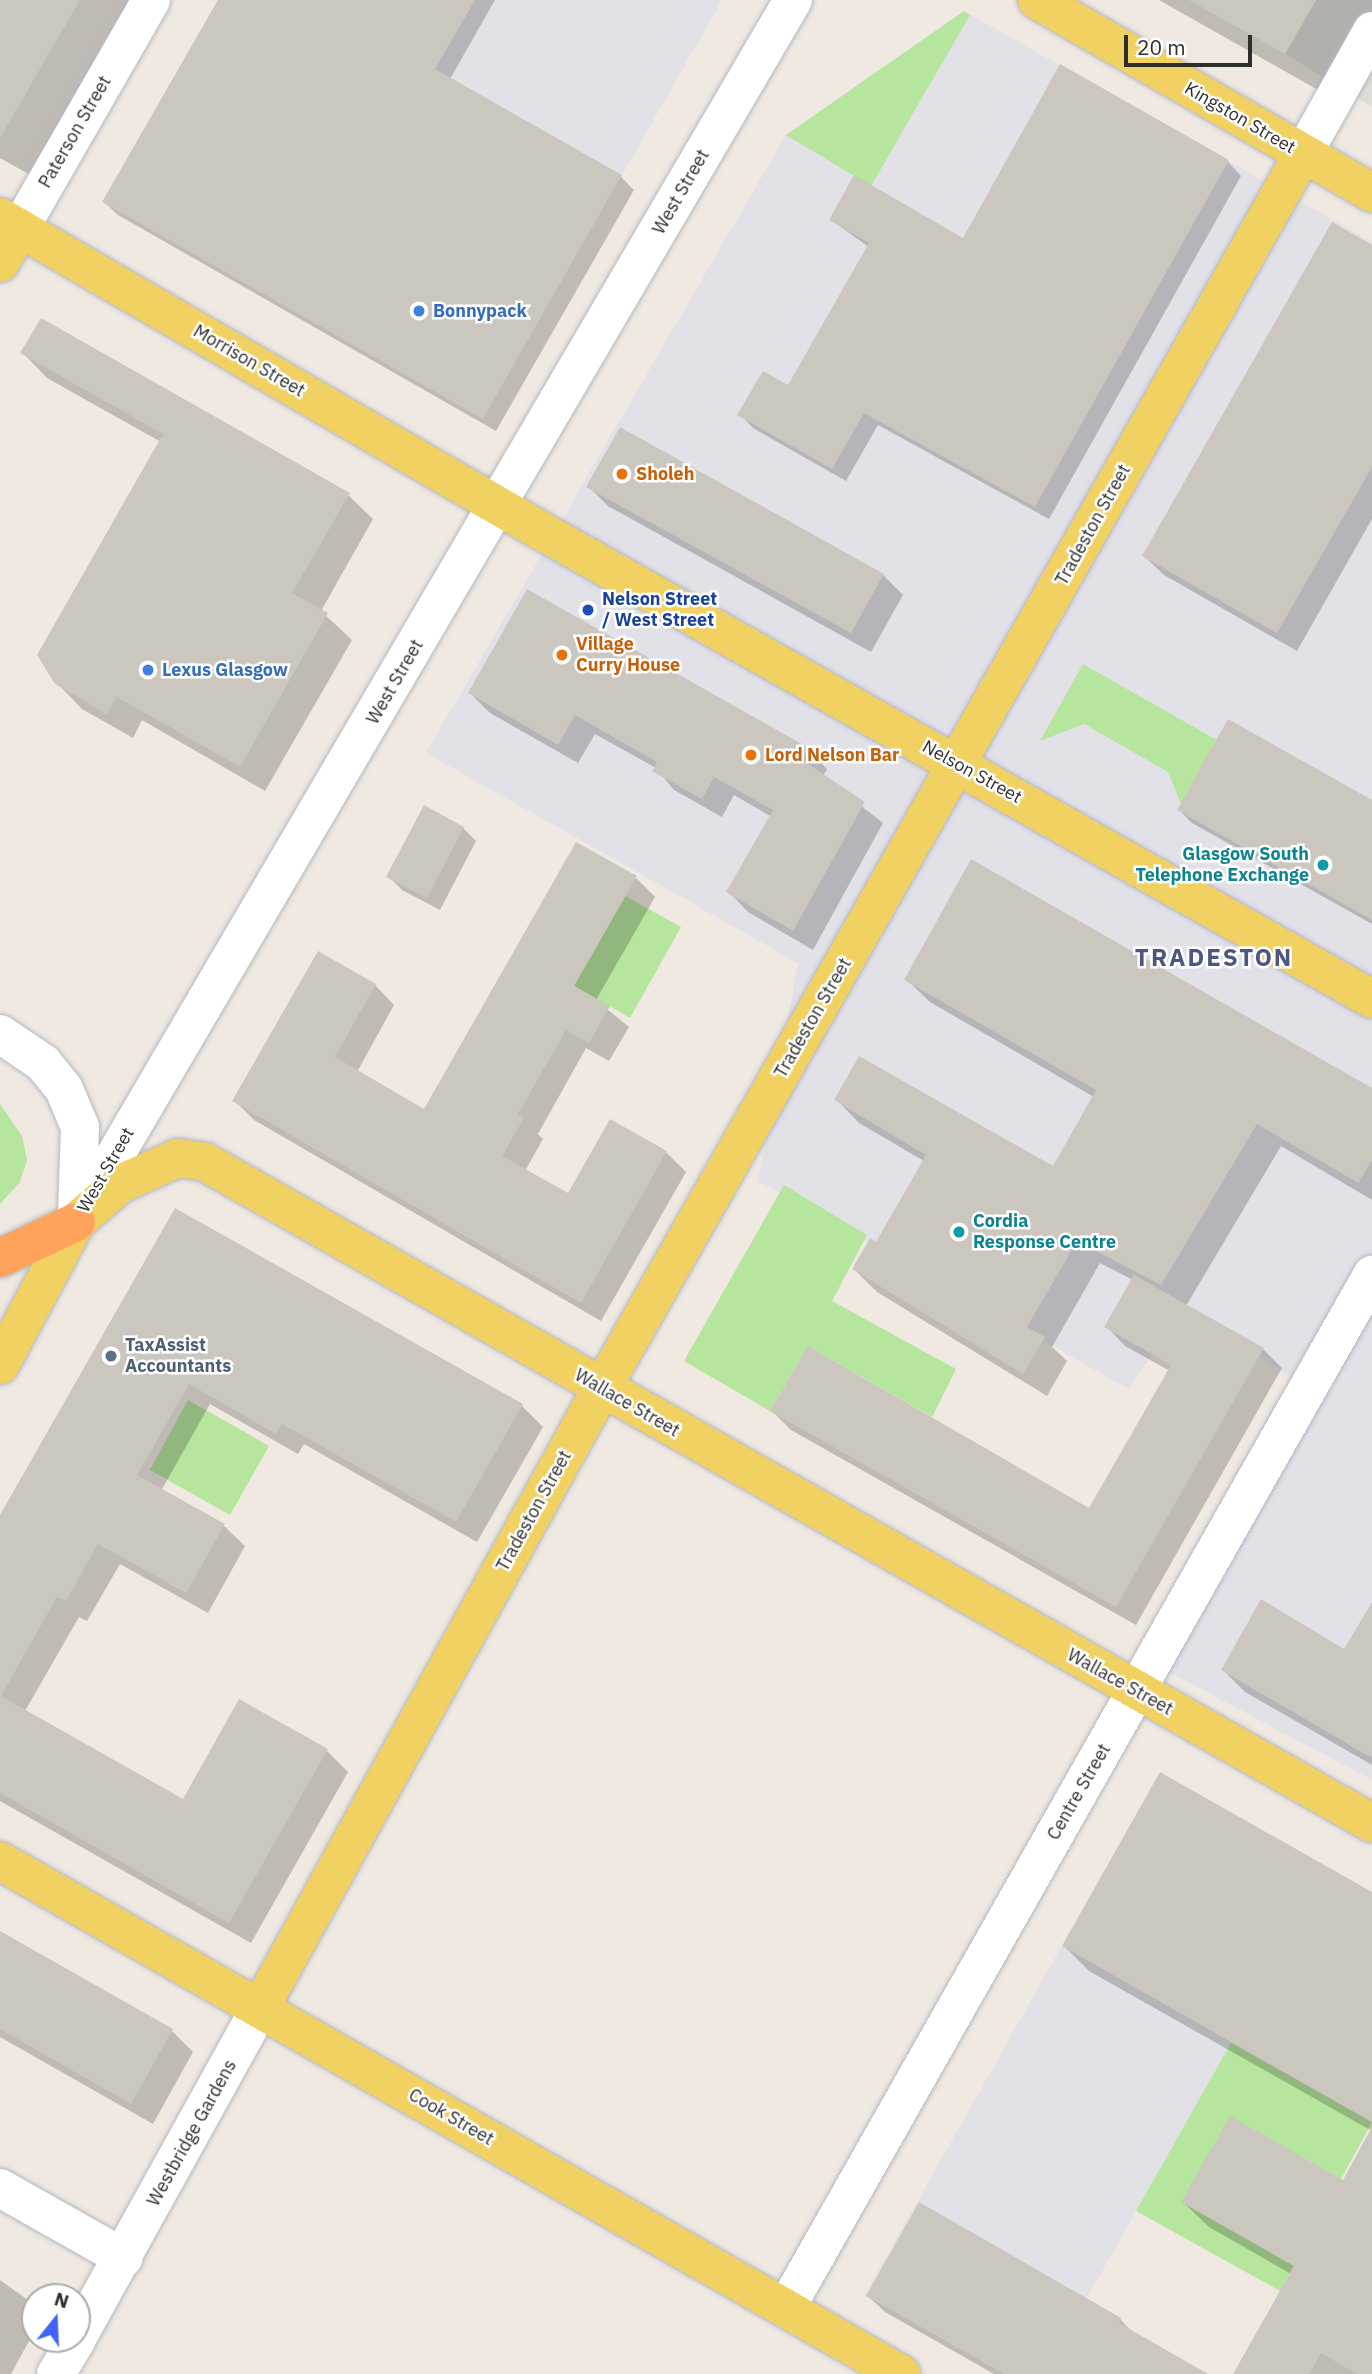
<!DOCTYPE html>
<html>
<head>
<meta charset="utf-8">
<style>
  body { margin:0 }
  #map { position:relative; width:1372px; height:2374px; overflow:hidden; background:#efe9e1; font-family:"IBM Plex Sans",sans-serif }
  div>[style] { position:absolute }
  [style*='--x'] { left:calc(var(--x)*1px); top:calc(var(--y)*1px); width:calc(var(--w)*1px); rotate:calc(var(--a)*1deg) }
  .industrial>* { inset:0; background:#e3e1e8 }
  .green>* { inset:0; background:#b6e59e }
  .plaza>* { inset:0; background:#dfdcd8 }
  .shadow>* { inset:0; background:#0003 }
  .building>* { inset:0; background:#cbc7bf }
  .roads { filter:drop-shadow(0 0 2px #b4b7c1) drop-shadow(0 0 2px #b4b7c1) }
  .street>* { height:38px; margin:-19px; padding:0 19px; transform-origin:19px; border-radius:19px; background:#fff }
  .secondary>* { height:38px; margin:-19px; padding:0 19px; transform-origin:19px; border-radius:19px; background:#fff }
  .primary>* { height:38px; margin:-19px; padding:0 19px; transform-origin:19px; border-radius:19px; background:#f2d163 }
  .highway>* { height:38px; margin:-19px; padding:0 19px; transform-origin:19px; border-radius:19px; background:#ffa35c }
  .dots>* { width:19px; height:19px; translate:-50% -50%; box-sizing:border-box; border:4px solid #fff; border-radius:50% }
  span { translate:-50% -50%; white-space:nowrap; text-align:center; line-height:1.15; -webkit-text-stroke:5px #fff; paint-order:stroke }
  .street-label { font-size:18px; color:#2e2e2e }
  .shop-label { font-size:18px; color:#366cbe; font-weight:700 }
  .left { translate:0 -50%; text-align:left }
  .food-label { font-size:18px; color:#c56008; font-weight:700 }
  .transit-label { font-size:18px; color:#164399; font-weight:700 }
  .culture-label { font-size:18px; color:#0d838f; font-weight:700 }
  .right { translate:-100% -50%; text-align:right }
  .service-label { font-size:18px; color:#4e5e75; font-weight:700 }
  .district-label { font-size:24px; color:#4d5680; font-weight:700; letter-spacing:2px }
  .north { position:absolute; left:21px; top:2283px; width:70px; height:70px; box-sizing:border-box; background:#fff; border:2px solid #ababab; border-radius:50%; rotate:18deg; font-size:19px; font-weight:700; line-height:28px; text-align:center; color:#2e2e2e }
  .north::after { content:''; display:block; margin:auto; width:24px; height:32px; background:#4264fb; clip-path:polygon(50% 0,100% 100%,50% 72%,0 100%) }
  .scale { position:absolute; left:1124px; top:35px; width:128px; height:32px; box-sizing:border-box; border:4px solid #2e2e2e; border-top:0; padding-left:9px; font-size:21px; line-height:24px; white-space:nowrap; color:#2e2e2e; -webkit-text-stroke:5px #fff; paint-order:stroke }
</style>
</head>
<body>
<div id="map">
  <div class="industrial">
    <i style="clip-path:polygon(218px 0,722px 0,483px 419px,102px 202px)"></i>
    <i style="clip-path:polygon(964px 11px,1372px 242px,1372px 1780px,1154px 1664px,1312px 1390px,1182px 1309px,1129px 1389px,758px 1181px,798px 963px,426px 753px,786px 135px)"></i>
    <i style="clip-path:polygon(1160px 1772px,1372px 2122px,1231px 2043px,1087px 2298px,1121px 2318px,1119px 2323px,1208px 2374px,1004px 2374px,864px 2296px)"></i>
  </div>
  <div class="green">
    <i style="clip-path:polygon(964px 11px,970px 15px,871px 186px,786px 135px)"></i>
    <i style="clip-path:polygon(1083px 664px,1217px 740px,1181px 804px,1168px 772px,1084px 724px,1040px 741px)"></i>
    <i style="clip-path:polygon(625px 896px,681px 927px,630px 1018px,574px 986px)"></i>
    <i style="clip-path:polygon(0 1104px,22px 1136px,27px 1160px,20px 1182px,0 1204px)"></i>
    <i style="clip-path:polygon(784px 1185px,867px 1235px,832px 1301px,956px 1369px,932px 1417px,808px 1346px,770px 1411px,684px 1361px)"></i>
    <i style="clip-path:polygon(188px 1400px,269px 1446px,230px 1515px,150px 1470px)"></i>
    <i style="clip-path:polygon(1231px 2043px,1372px 2122px,1280px 2291px,1136px 2211px)"></i>
  </div>
  <div class="plaza">
    <i style="clip-path:polygon(1316px 0,1372px 0,1372px 107px,1285px 54px)"></i>
  </div>
  <div class="shadow">
    <i style="clip-path:polygon(0 0,134px 0,32px 176px,0 158px)"></i>
    <i style="clip-path:polygon(220px 0,495px 0,450px 79px,621px 177px,634px 190px,496px 431px,118px 215px,104px 202px)"></i>
    <i style="clip-path:polygon(1159px 0,1372px 0,1372px 16px,1327px 95px)"></i>
    <i style="clip-path:polygon(1228px 162px,1241px 176px,1049px 519px,878px 425px,846px 481px,753px 428px,740px 414px,788px 388px,869px 247px,831px 220px,964px 240px)"></i>
    <i style="clip-path:polygon(1372px 247px,1372px 519px,1297px 651px,1164px 575px,1144px 556px)"></i>
    <i style="clip-path:polygon(23px 353px,348px 495px,373px 519px,321px 611px,352px 640px,265px 791px,142px 720px,133px 738px,82px 709px,57px 683px,161px 442px,47px 378px)"></i>
    <i style="clip-path:polygon(588px 486px,883px 575px,903px 595px,871px 652px,608px 506px)"></i>
    <i style="clip-path:polygon(470px 693px,808px 749px,827px 769px,823px 776px,883px 823px,813px 950px,748px 912px,729px 892px,772px 817px,734px 795px,722px 817px,674px 790px,656px 768px,595px 734px,578px 763px,490px 713px)"></i>
    <i style="clip-path:polygon(1372px 802px,1372px 924px,1192px 823px,1179px 810px)"></i>
    <i style="clip-path:polygon(463px 828px,476px 841px,440px 910px,402px 890px,388px 876px)"></i>
    <i style="clip-path:polygon(636px 878px,655px 897px,596px 1000px,629px 1027px,609px 1061px,586px 1048px,538px 1134px,543px 1139px,525px 1171px,568px 1195px,666px 1152px,686px 1172px,601px 1321px,254px 1120px,234px 1100px,375px 985px,394px 1005px,357px 1072px,425px 1111px)"></i>
    <i style="clip-path:polygon(906px 979px,1372px 1091px,1372px 1200px,1281px 1146px,1186px 1306px,1263px 1349px,1282px 1368px,1136px 1625px,791px 1430px,772px 1411px,1090px 1511px,1170px 1371px,1125px 1346px,1106px 1326px,1133px 1280px,1100px 1263px,1052px 1347px,1067px 1361px,1047px 1396px,877px 1292px,854px 1269px,877px 1244px,924px 1161px,859px 1123px,836px 1099px,1054px 1169px,1094px 1097px,930px 1002px)"></i>
    <i style="clip-path:polygon(176px 1210px,521px 1405px,543px 1427px,477px 1542px,304px 1444px,298px 1454px,210px 1404px,161px 1491px,223px 1525px,245px 1546px,208px 1613px,120px 1564px,87px 1621px,79px 1617px,25px 1711px,183px 1802px,327px 1751px,348px 1772px,251px 1943px,0 1801px,0 1518px)"></i>
    <i style="clip-path:polygon(1372px 1606px,1372px 1765px,1245px 1692px,1223px 1670px,1345px 1652px)"></i>
    <i style="clip-path:polygon(1372px 1894px,1372px 2374px,1272px 2374px,1291px 2274px,1209px 2227px,1183px 2202px,1343px 2182px,1372px 2131px,1089px 1971px,1064px 1946px)"></i>
    <i style="clip-path:polygon(0 1933px,172px 2031px,193px 2052px,153px 2124px,0 2037px)"></i>
    <i style="clip-path:polygon(0 2280px,35px 2305px,35px 2330px,11px 2374px,0 2374px)"></i>
    <i style="clip-path:polygon(868px 2296px,1120px 2319px,1135px 2335px,1205px 2374px,994px 2374px,885px 2312px)"></i>
  </div>
  <div class="building">
    <i style="clip-path:polygon(0 0,80px 0,0 138px)"></i>
    <i style="clip-path:polygon(218px 0,475px 0,435px 69px,622px 175px,483px 419px,102px 202px)"></i>
    <i style="clip-path:polygon(1189px 0,1316px 0,1285px 54px)"></i>
    <i style="clip-path:polygon(1060px 64px,1229px 160px,1035px 507px,864px 413px,832px 469px,737px 415px,763px 371px,788px 385px,869px 243px,829px 220px,854px 175px,963px 238px)"></i>
    <i style="clip-path:polygon(1332px 222px,1372px 245px,1372px 467px,1277px 633px,1142px 556px)"></i>
    <i style="clip-path:polygon(41px 318px,350px 493px,292px 593px,328px 613px,240px 767px,117px 697px,107px 714px,55px 684px,37px 655px,163px 434px,20px 353px)"></i>
    <i style="clip-path:polygon(620px 427px,884px 574px,851px 633px,586px 487px)"></i>
    <i style="clip-path:polygon(527px 589px,809px 748px,802px 760px,865px 802px,793px 931px,726px 892px,773px 810px,714px 777px,702px 799px,652px 771px,657px 762px,575px 715px,558px 745px,468px 693px)"></i>
    <i style="clip-path:polygon(1228px 719px,1372px 800px,1372px 920px,1177px 810px)"></i>
    <i style="clip-path:polygon(424px 805px,464px 827px,427px 898px,386px 877px)"></i>
    <i style="clip-path:polygon(576px 842px,637px 876px,574px 986px,610px 1006px,589px 1043px,566px 1030px,518px 1114px,524px 1118px,502px 1156px,568px 1193px,610px 1119px,667px 1151px,581px 1303px,232px 1101px,318px 951px,376px 984px,335px 1057px,424px 1109px)"></i>
    <i style="clip-path:polygon(971px 859px,1372px 1088px,1372px 1160px,1358px 1183px,1257px 1124px,1161px 1285px,1077px 1241px,1027px 1327px,1045px 1337px,1023px 1374px,852px 1269px,870px 1238px,876px 1242px,926px 1155px,834px 1100px,859px 1056px,1053px 1166px,1096px 1090px,904px 980px)"></i>
    <i style="clip-path:polygon(175px 1208px,523px 1404px,456px 1522px,282px 1424px,276px 1434px,189px 1384px,137px 1475px,225px 1524px,186px 1593px,98px 1544px,66px 1601px,57px 1597px,1px 1696px,183px 1799px,239px 1699px,328px 1749px,229px 1923px,0 1793px,0 1515px)"></i>
    <i style="clip-path:polygon(1134px 1275px,1264px 1348px,1116px 1607px,770px 1411px,808px 1346px,1089px 1508px,1171px 1365px,1104px 1327px)"></i>
    <i style="clip-path:polygon(1261px 1599px,1344px 1649px,1372px 1602px,1372px 1758px,1221px 1670px)"></i>
    <i style="clip-path:polygon(1160px 1772px,1372px 1892px,1372px 2122px,1062px 1946px)"></i>
    <i style="clip-path:polygon(0 1931px,173px 2029px,131px 2104px,0 2029px)"></i>
    <i style="clip-path:polygon(1230px 2116px,1343px 2180px,1372px 2127px,1372px 2374px,1357px 2374px,1321px 2353px,1309px 2374px,1233px 2374px,1294px 2266px,1181px 2202px)"></i>
    <i style="clip-path:polygon(919px 2202px,1121px 2318px,1119px 2323px,1208px 2374px,1004px 2374px,866px 2296px)"></i>
  </div>
  <div class="roads">
    <div class="street">
      <i style="--x:1303;--y:154;--w:141;--a:-60.7"></i>
      <i style="--x:20;--y:228;--w:263;--a:-60.1"></i>
      <i style="--x:0;--y:2188;--w:142;--a:29.4"></i>
      <i style="--x:786;--y:2308;--w:1188;--a:-60.43"></i>
      <i style="--x:77;--y:2338;--w:377;--a:-61"></i>
      <i style="--x:56;--y:2374;--w:41;--a:-59"></i>
    </div>
    <div class="secondary">
      <i style="--x:0;--y:1034;--w:52;--a:34"></i>
      <i style="--x:43;--y:1063;--w:33;--a:51"></i>
      <i style="--x:64;--y:1089;--w:41;--a:67.2"></i>
      <i style="--x:80;--y:1127;--w:85;--a:92"></i>
      <i style="--x:79;--y:1217;--w:1411;--a:-59.6"></i>
    </div>
    <div class="primary">
      <i style="--x:1037;--y:0;--w:387;--a:29.9"></i>
      <i style="--x:0;--y:217;--w:622;--a:30.11"></i>
      <i style="--x:538;--y:529;--w:957;--a:29.4"></i>
      <i style="--x:0;--y:263;--w:40;--a:-60.3"></i>
      <i style="--x:0;--y:1365;--w:162;--a:-62"></i>
      <i style="--x:76;--y:1222;--w:58;--a:-40.8"></i>
      <i style="--x:120;--y:1184;--w:64;--a:-24.1"></i>
      <i style="--x:178;--y:1158;--w:27;--a:8"></i>
      <i style="--x:205;--y:1162;--w:1341;--a:29.53"></i>
      <i style="--x:0;--y:1861;--w:1037;--a:29.66"></i>
      <i style="--x:260;--y:2008;--w:708;--a:-61.12"></i>
      <i style="--x:602;--y:1388;--w:1419;--a:-60.4"></i>
    </div>
    <div class="highway">
      <i style="--x:0;--y:1258;--w:84;--a:-25.3"></i>
    </div>
  </div>
  <div class="dots">
    <i style="left:419px;top:311px;background:#3f7fe0"></i>
    <i style="left:622px;top:474px;background:#e8710a"></i>
    <i style="left:588px;top:610px;background:#1a4fb4"></i>
    <i style="left:562px;top:655px;background:#e8710a"></i>
    <i style="left:148px;top:670px;background:#3f7fe0"></i>
    <i style="left:751px;top:755px;background:#e8710a"></i>
    <i style="left:1323px;top:865px;background:#0f9aa8"></i>
    <i style="left:959px;top:1232px;background:#0f9aa8"></i>
    <i style="left:111px;top:1356px;background:#5c6f8a"></i>
  </div>
  <div class="street-label">
    <span style="left:1240px;top:118px;rotate:30deg">Kingston Street</span>
    <span style="left:75px;top:132px;rotate:-60deg">Paterson Street</span>
    <span style="left:681px;top:192px;rotate:-60deg">West Street</span>
    <span style="left:249px;top:361px;rotate:30deg">Morrison Street</span>
    <span style="left:1093px;top:525px;rotate:-61deg">Tradeston Street</span>
    <span style="left:395px;top:682px;rotate:-60deg">West Street</span>
    <span style="left:972px;top:772px;rotate:29deg">Nelson Street</span>
    <span style="left:813px;top:1018px;rotate:-60deg">Tradeston Street</span>
    <span style="left:106px;top:1170px;rotate:-60deg">West Street</span>
    <span style="left:627px;top:1403px;rotate:30deg">Wallace Street</span>
    <span style="left:534px;top:1511px;rotate:-61deg">Tradeston Street</span>
    <span style="left:1120px;top:1682px;rotate:29deg">Wallace Street</span>
    <span style="left:1079px;top:1792px;rotate:-60deg">Centre Street</span>
    <span style="left:451px;top:2117px;rotate:30deg">Cook Street</span>
    <span style="left:192px;top:2133px;rotate:-61deg">Westbridge Gardens</span>
  </div>
  <div class="shop-label">
    <span class="left" style="left:433px;top:311px">Bonnypack</span>
    <span class="left" style="left:162px;top:670px">Lexus Glasgow</span>
  </div>
  <div class="food-label">
    <span class="left" style="left:636px;top:474px">Sholeh</span>
    <span class="left" style="left:576px;top:655px">Village<br>Curry House</span>
    <span class="left" style="left:765px;top:755px">Lord Nelson Bar</span>
  </div>
  <div class="transit-label">
    <span class="left" style="left:602px;top:610px">Nelson Street<br>/ West Street</span>
  </div>
  <div class="culture-label">
    <span class="right" style="left:1309px;top:865px">Glasgow South<br>Telephone Exchange</span>
    <span class="left" style="left:973px;top:1232px">Cordia<br>Response Centre</span>
  </div>
  <div class="service-label">
    <span class="left" style="left:125px;top:1356px">TaxAssist<br>Accountants</span>
  </div>
  <div class="district-label">
    <span style="left:1214px;top:958px">TRADESTON</span>
  </div>
  <div class="north">N</div>
  <div class="scale">20 m</div>
</div>
</body>
</html>
